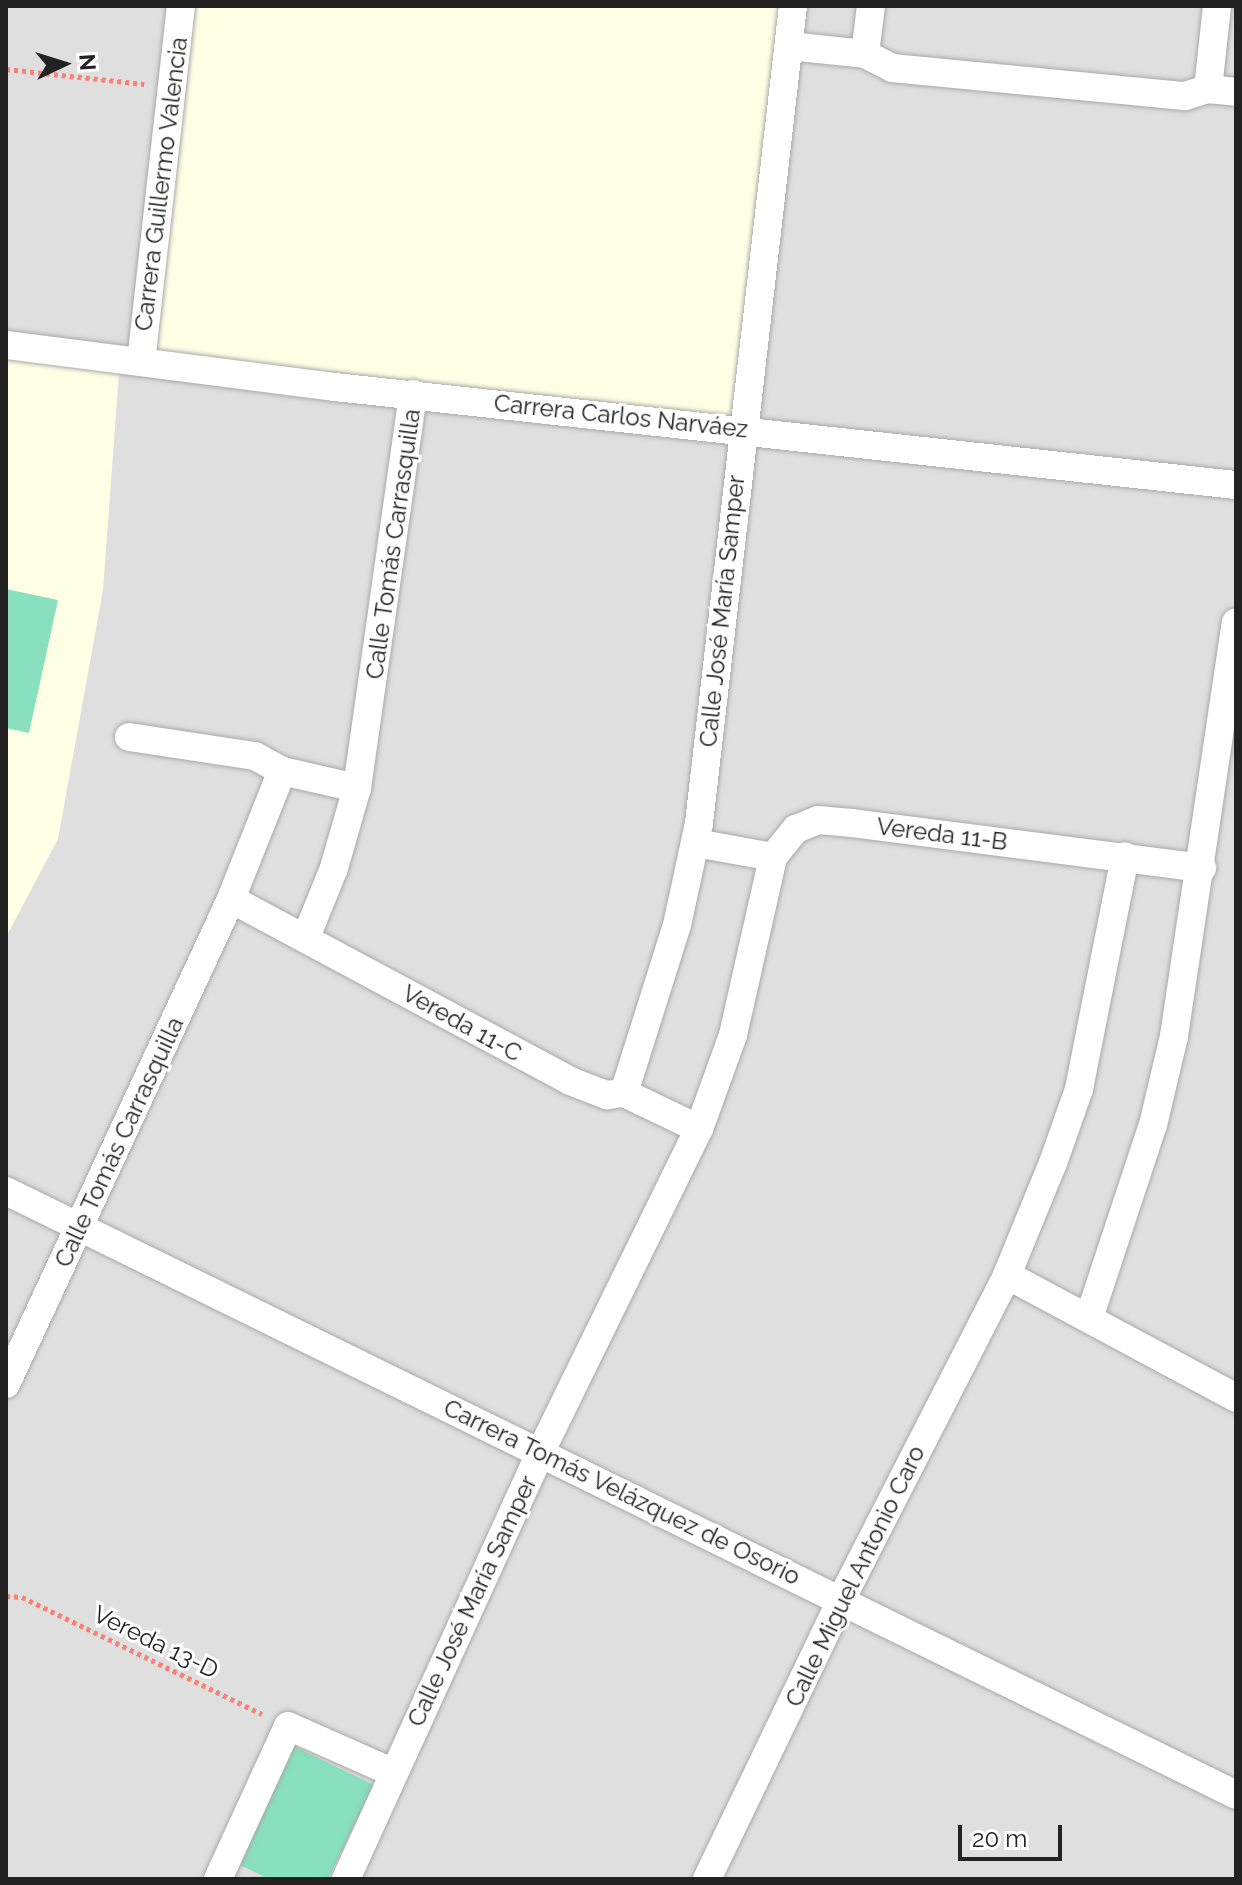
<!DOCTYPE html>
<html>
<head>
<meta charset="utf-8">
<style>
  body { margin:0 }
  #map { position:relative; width:1242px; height:1885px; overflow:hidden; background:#f2efe9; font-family:Raleway,sans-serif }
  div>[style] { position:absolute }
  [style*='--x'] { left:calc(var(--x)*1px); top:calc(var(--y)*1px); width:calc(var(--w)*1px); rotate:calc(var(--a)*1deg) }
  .residential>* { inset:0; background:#e0dfdf }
  .education>* { inset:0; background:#ffffe5 }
  .pitch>* { inset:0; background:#88e0be }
  .path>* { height:5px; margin-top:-2.5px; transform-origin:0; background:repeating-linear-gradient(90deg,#fa8072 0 4px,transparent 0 8px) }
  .roads { filter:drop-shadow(0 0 2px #a9a9a9) drop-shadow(0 0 2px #a9a9a9) }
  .minor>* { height:28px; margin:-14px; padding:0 14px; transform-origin:14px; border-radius:14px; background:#fff }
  span { translate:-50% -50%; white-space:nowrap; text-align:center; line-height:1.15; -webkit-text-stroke:6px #fff; paint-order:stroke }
  .street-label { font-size:24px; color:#222 }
  .frame { position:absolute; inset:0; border:8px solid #222; pointer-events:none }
  .north { position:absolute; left:24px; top:24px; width:80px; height:80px; -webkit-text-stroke:6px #fff; paint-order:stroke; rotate:86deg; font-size:22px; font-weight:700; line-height:32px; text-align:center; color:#222 }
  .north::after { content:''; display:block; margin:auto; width:28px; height:36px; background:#222; clip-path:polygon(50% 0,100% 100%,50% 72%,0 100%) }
  .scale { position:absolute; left:958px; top:1825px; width:104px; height:36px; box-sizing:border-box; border:4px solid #222; border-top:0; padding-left:10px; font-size:24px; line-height:28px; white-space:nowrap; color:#222; -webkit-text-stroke:6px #fff; paint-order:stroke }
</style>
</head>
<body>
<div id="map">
  <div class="residential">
    <i style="clip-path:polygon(6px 6px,1236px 6px,1236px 1879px,6px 1879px)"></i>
  </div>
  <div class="education">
    <i style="clip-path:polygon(181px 6px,793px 6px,742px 429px,141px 362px)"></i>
    <i style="clip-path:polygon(6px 345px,120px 359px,103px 590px,58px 839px,6px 937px)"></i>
  </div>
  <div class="pitch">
    <i style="clip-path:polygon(6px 589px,58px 600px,29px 733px,6px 728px)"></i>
    <i style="clip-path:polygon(289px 1744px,374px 1785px,328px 1879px,269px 1879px,232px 1861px)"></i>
  </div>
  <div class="path">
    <i style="--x:6;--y:69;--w:139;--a:6.2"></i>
    <i style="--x:6;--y:1596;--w:16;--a:4"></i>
    <i style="--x:22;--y:1597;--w:267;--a:26"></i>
  </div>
  <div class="roads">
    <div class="minor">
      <i style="--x:789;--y:46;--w:76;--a:6"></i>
      <i style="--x:865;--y:54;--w:30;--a:27"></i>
      <i style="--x:892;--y:68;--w:294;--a:5.5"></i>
      <i style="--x:1185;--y:96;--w:24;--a:-17"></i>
      <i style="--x:1208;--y:89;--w:28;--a:6"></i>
      <i style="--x:865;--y:54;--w:48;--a:-82.9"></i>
      <i style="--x:1208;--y:89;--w:83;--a:-83.8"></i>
      <i style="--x:6;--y:345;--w:332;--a:7.3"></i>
      <i style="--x:335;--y:387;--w:906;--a:6.21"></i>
      <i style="--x:141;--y:362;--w:358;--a:-83.6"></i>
      <i style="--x:129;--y:737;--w:127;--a:8.6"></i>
      <i style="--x:255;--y:756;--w:31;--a:29"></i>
      <i style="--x:282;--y:771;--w:77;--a:12.8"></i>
      <i style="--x:696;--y:843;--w:78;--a:10.3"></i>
      <i style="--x:231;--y:899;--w:385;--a:28.2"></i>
      <i style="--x:570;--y:1081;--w:40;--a:21"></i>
      <i style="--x:607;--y:1095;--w:17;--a:-7"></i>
      <i style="--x:306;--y:937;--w:74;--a:-67.9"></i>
      <i style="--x:334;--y:868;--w:83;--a:-74"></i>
      <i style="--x:357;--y:788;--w:398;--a:-81.9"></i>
      <i style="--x:624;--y:1093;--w:176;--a:-72.5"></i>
      <i style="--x:677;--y:925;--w:104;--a:-77.8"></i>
      <i style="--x:699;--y:823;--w:822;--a:-83.44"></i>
      <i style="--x:624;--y:1093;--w:83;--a:25.6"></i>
      <i style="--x:6;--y:1191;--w:1370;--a:26.15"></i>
      <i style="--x:1007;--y:1275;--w:260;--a:28.2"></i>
      <i style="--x:1089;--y:1318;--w:203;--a:-71.7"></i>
      <i style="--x:1153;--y:1125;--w:91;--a:-76.7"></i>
      <i style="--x:1174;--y:1036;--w:418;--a:-81.5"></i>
      <i style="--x:6;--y:1384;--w:535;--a:-65.11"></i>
      <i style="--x:231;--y:899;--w:138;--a:-68.3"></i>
      <i style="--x:218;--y:1879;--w:168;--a:-65.4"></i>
      <i style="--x:288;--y:1726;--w:116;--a:23.9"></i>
      <i style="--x:346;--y:1879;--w:470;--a:-65.5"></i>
      <i style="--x:541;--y:1451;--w:359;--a:-63.9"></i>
      <i style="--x:699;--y:1129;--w:100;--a:-70.1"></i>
      <i style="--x:733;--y:1035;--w:182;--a:-77.3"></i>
      <i style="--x:773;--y:857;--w:36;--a:-51"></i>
      <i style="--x:796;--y:829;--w:24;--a:-22"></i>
      <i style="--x:818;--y:820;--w:33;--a:5"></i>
      <i style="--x:851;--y:823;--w:354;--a:7.3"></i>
      <i style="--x:707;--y:1879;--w:310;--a:-64.3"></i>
      <i style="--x:841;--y:1600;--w:365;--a:-62.9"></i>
      <i style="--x:1007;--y:1275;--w:121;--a:-67.7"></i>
      <i style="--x:1053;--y:1163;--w:78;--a:-70.6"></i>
      <i style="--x:1079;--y:1089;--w:237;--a:-78.8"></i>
    </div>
  </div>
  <div class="street-label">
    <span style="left:161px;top:184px;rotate:-83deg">Carrera Guillermo Valencia</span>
    <span style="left:621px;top:416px;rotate:6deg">Carrera Carlos Narváez</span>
    <span style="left:393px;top:544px;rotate:-82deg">Calle Tomás Carrasquilla</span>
    <span style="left:722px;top:611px;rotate:-84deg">Calle José María Samper</span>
    <span style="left:942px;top:834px;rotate:7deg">Vereda 11-B</span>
    <span style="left:462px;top:1023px;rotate:29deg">Vereda 11-C</span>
    <span style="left:119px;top:1142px;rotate:-65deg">Calle Tomás Carrasquilla</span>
    <span style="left:622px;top:1492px;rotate:26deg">Carrera Tomás Velázquez de Osorio</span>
    <span style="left:855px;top:1576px;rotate:-64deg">Calle Miguel Antonio Caro</span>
    <span style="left:472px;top:1601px;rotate:-65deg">Calle José María Samper</span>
    <span style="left:156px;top:1642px;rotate:26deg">Vereda 13-D</span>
  </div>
  <div class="frame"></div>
  <div class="north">N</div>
  <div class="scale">20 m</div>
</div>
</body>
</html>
